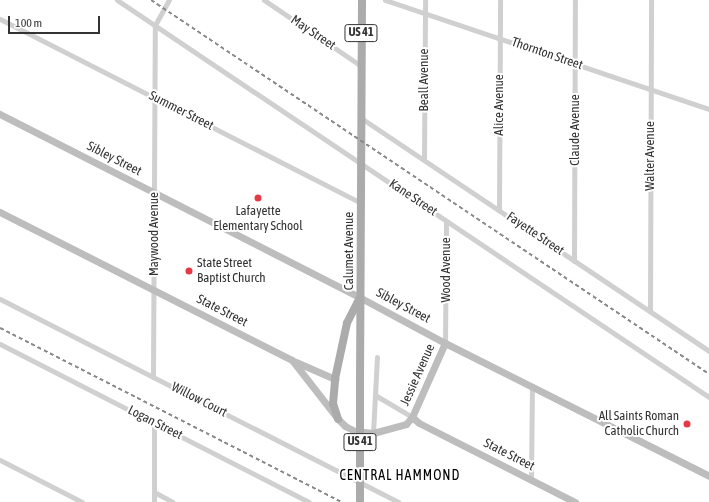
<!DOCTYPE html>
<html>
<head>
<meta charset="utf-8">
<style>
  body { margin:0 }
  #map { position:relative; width:709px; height:502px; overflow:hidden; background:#fff; font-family:"Asap Condensed",sans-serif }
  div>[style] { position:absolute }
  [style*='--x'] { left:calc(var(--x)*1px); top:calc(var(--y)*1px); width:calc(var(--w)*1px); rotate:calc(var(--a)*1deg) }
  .street>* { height:5px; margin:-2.5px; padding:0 2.5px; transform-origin:2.5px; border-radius:2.5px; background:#d0d0d0 }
  .secondary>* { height:7px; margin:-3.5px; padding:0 3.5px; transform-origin:3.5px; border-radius:3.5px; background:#bdbdbd }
  .primary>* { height:8px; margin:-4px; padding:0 4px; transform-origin:4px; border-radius:4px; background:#ababab }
  .rail>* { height:2px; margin-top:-1px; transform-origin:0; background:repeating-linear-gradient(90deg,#888 0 4px,transparent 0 7px) }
  .primary-bridge>* { height:8px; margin:-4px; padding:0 4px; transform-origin:4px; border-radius:4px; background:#ababab }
  .dots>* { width:11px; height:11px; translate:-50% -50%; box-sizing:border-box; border:2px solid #fff; border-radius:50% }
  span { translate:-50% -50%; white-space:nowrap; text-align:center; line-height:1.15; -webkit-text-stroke:4px #fff; paint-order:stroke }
  .shield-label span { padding:1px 3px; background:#fff; border:1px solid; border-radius:3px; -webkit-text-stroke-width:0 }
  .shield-label { font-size:12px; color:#333; font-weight:700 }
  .street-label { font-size:13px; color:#333 }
  .poi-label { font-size:13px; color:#333 }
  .left { translate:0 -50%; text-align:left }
  .right { translate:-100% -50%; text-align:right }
  .neighbourhood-label { font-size:14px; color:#000; letter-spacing:1px }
  .scale { position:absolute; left:8px; top:16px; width:92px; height:18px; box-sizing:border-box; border:2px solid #333; border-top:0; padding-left:5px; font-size:12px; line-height:14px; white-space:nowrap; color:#333; -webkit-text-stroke:3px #fff; paint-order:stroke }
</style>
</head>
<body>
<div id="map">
  <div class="street">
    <i style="--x:117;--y:0;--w:713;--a:33.85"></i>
    <i style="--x:264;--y:0;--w:117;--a:34.2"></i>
    <i style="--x:385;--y:0;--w:342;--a:18.6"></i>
    <i style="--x:0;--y:19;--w:405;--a:27"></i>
    <i style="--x:361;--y:118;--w:419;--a:33.8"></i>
    <i style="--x:424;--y:160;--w:160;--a:-89.6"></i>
    <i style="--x:499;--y:209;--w:209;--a:-89.7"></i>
    <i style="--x:574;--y:261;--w:261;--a:-89.8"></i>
    <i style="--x:0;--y:299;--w:447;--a:27"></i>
    <i style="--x:650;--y:311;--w:311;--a:-89.8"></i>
    <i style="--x:445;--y:343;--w:122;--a:-89.5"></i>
    <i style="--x:0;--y:344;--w:347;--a:27.1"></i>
    <i style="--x:153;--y:377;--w:352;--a:-89.7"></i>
    <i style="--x:155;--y:25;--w:29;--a:-61"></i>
    <i style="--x:375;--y:395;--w:43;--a:30.7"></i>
    <i style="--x:373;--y:433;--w:76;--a:-87"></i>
    <i style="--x:0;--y:460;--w:92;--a:27.1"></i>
    <i style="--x:531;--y:479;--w:93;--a:-89.4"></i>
    <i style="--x:154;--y:492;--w:21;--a:28"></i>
    <i style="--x:154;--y:502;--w:79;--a:-90"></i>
  </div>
  <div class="secondary">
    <i style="--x:0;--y:114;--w:405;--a:27"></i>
    <i style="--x:361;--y:298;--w:95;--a:28.2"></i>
    <i style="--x:445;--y:343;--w:296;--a:26.7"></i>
    <i style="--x:0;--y:212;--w:327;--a:26.9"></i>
    <i style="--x:292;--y:360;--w:75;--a:52.1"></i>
    <i style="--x:338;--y:419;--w:10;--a:45"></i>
    <i style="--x:345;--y:426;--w:11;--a:27"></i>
    <i style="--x:355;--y:431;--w:18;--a:6"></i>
    <i style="--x:373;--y:433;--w:34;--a:-15"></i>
    <i style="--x:406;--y:424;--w:9;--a:-49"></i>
    <i style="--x:412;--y:417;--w:81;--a:-66"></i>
    <i style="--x:296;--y:362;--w:43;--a:23.6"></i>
    <i style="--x:412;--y:417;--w:9;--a:41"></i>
    <i style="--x:419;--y:423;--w:175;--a:26.9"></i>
  </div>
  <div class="primary">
    <i style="--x:360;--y:382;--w:382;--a:-89.7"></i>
    <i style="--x:338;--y:419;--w:16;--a:-108"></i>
    <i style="--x:333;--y:404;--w:25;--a:-85"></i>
    <i style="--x:335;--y:379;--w:57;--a:-77.9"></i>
    <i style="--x:347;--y:323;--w:28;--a:-63"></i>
  </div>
  <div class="rail">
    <i style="--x:151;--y:0;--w:672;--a:33.83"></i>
    <i style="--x:0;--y:328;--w:384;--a:27"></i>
  </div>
  <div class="primary-bridge">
    <i style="--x:360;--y:382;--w:120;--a:90"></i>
  </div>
  <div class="dots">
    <i style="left:258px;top:198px;background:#e63946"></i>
    <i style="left:189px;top:271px;background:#e63946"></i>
    <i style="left:687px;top:424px;background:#e63946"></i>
  </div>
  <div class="shield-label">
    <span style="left:361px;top:33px">US 41</span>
    <span style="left:360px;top:442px">US 41</span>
  </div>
  <div class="street-label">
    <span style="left:313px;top:33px;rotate:34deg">May Street</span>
    <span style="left:547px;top:54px;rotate:19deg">Thornton Street</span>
    <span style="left:424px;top:80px;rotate:-90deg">Beall Avenue</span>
    <span style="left:499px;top:105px;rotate:-90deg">Alice Avenue</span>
    <span style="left:181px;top:111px;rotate:27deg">Summer Street</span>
    <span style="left:575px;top:130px;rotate:-90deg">Claude Avenue</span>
    <span style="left:650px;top:156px;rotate:-90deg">Walter Avenue</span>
    <span style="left:114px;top:159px;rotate:27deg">Sibley Street</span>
    <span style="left:413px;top:198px;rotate:34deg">Kane Street</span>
    <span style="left:154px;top:234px;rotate:-90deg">Maywood Avenue</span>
    <span style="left:535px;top:234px;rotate:34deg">Fayette Street</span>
    <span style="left:349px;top:251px;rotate:-90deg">Calumet Avenue</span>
    <span style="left:446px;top:270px;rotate:-90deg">Wood Avenue</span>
    <span style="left:403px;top:306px;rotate:28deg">Sibley Street</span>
    <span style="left:222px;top:311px;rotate:27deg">State Street</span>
    <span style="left:418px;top:375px;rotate:-66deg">Jessie Avenue</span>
    <span style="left:199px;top:400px;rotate:27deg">Willow Court</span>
    <span style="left:155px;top:423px;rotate:27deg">Logan Street</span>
    <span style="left:509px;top:455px;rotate:27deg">State Street</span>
  </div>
  <div class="poi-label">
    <span style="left:258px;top:219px">Lafayette<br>Elementary School</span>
    <span class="left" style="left:197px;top:271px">State Street<br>Baptist Church</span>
    <span class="right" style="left:679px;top:424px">All Saints Roman<br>Catholic Church</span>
  </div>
  <div class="neighbourhood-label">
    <span style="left:400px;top:475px">CENTRAL HAMMOND</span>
  </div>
  <div class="scale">100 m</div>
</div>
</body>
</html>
